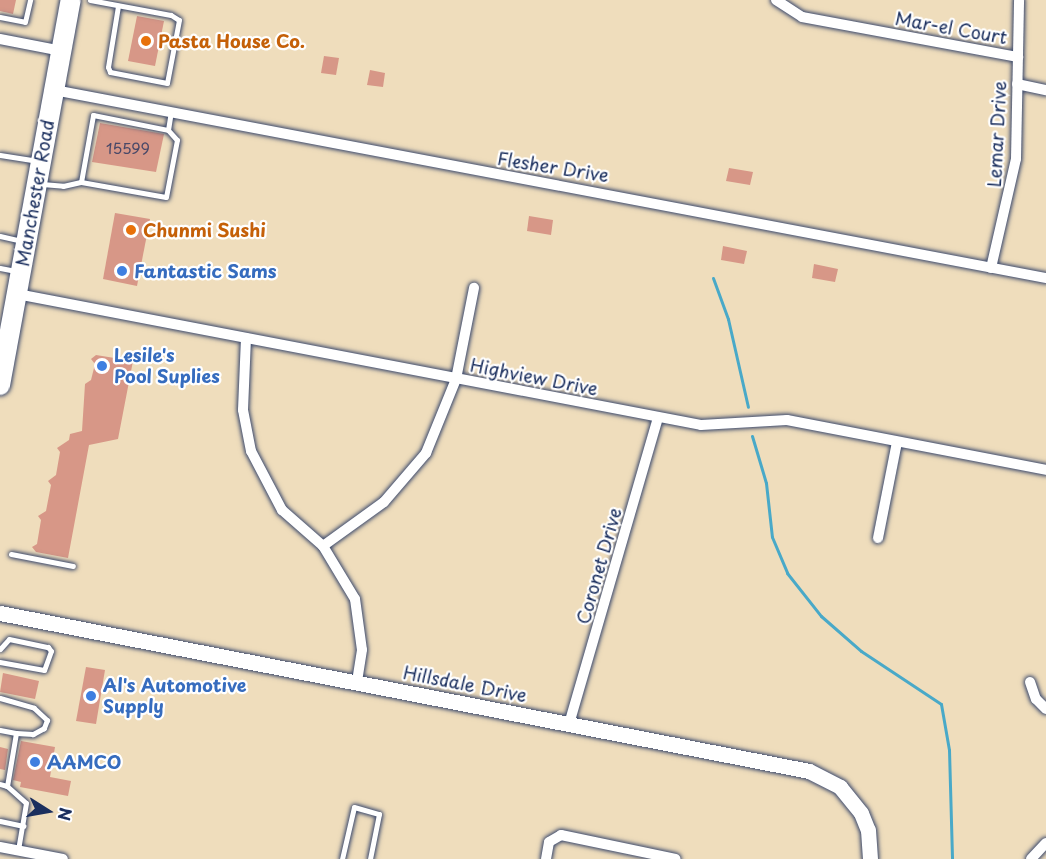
<!DOCTYPE html>
<html>
<head>
<meta charset="utf-8">
<style>
  body { margin:0 }
  #map { position:relative; width:1046px; height:859px; overflow:hidden; background:#efddbc; font-family:"Playpen Sans",sans-serif }
  div>[style] { position:absolute }
  [style*='--x'] { left:calc(var(--x)*1px); top:calc(var(--y)*1px); width:calc(var(--w)*1px); rotate:calc(var(--a)*1deg) }
  .stream>* { height:3px; margin:-1.5px; padding:0 1.5px; transform-origin:1.5px; border-radius:1.5px; background:#49a9c8 }
  .building>* { inset:0; background:#d79787 }
  .roads { filter:drop-shadow(0 0 2px #3b496c) drop-shadow(0 0 2px #3b496c) }
  .lane>* { height:5px; margin:-2.5px; padding:0 2.5px; transform-origin:2.5px; border-radius:2.5px; background:#fff }
  .street>* { height:10px; margin:-5px; padding:0 5px; transform-origin:5px; border-radius:5px; background:#fff }
  .secondary>* { height:15px; margin:-7.5px; padding:0 7.5px; transform-origin:7.5px; border-radius:7.5px; background:#fff }
  .highway>* { height:20px; margin:-10px; padding:0 10px; transform-origin:10px; border-radius:10px; background:#fff }
  .dots>* { width:16px; height:16px; translate:-50% -50%; box-sizing:border-box; border:3px solid #fff; border-radius:50% }
  span { translate:-50% -50%; white-space:nowrap; text-align:center; line-height:1.15; -webkit-text-stroke:4.5px #fff; paint-order:stroke }
  .number-label { font-size:15px; color:#4a4968 }
  .number-label span { -webkit-text-stroke-width:0 }
  .street-label { font-size:18px; color:#1b2f5e }
  .food-label { font-size:18px; color:#c56008; font-weight:700 }
  .left { translate:0 -50%; text-align:left }
  .shop-label { font-size:18px; color:#366cbe; font-weight:700 }
  .north { position:absolute; left:18px; top:781px; width:60px; height:60px; -webkit-text-stroke:4px #fff; paint-order:stroke; rotate:101deg; font-size:16px; font-weight:700; line-height:24px; text-align:center; color:#1b2f5e }
  .north::after { content:''; display:block; margin:auto; width:21px; height:27px; background:#1b2f5e; clip-path:polygon(50% 0,100% 100%,50% 72%,0 100%) }
</style>
</head>
<body>
<div id="map">
  <div class="stream">
    <i style="--x:713;--y:278;--w:44;--a:69.9"></i>
    <i style="--x:728;--y:319;--w:90;--a:77.2"></i>
    <i style="--x:752;--y:436;--w:49;--a:73.4"></i>
    <i style="--x:766;--y:483;--w:54;--a:83.7"></i>
    <i style="--x:772;--y:537;--w:39;--a:67"></i>
    <i style="--x:787;--y:573;--w:55;--a:51.7"></i>
    <i style="--x:821;--y:616;--w:53;--a:41.2"></i>
    <i style="--x:861;--y:651;--w:96;--a:33.5"></i>
    <i style="--x:941;--y:704;--w:47;--a:80.1"></i>
    <i style="--x:949;--y:750;--w:109;--a:88.4"></i>
  </div>
  <div class="building">
    <i style="clip-path:polygon(0 0,16px 0,13px 14px,0 11px)"></i>
    <i style="clip-path:polygon(137px 16px,164px 21px,155px 66px,128px 61px)"></i>
    <i style="clip-path:polygon(324px 56px,339px 58px,336px 75px,321px 73px)"></i>
    <i style="clip-path:polygon(370px 70px,385px 73px,383px 87px,367px 85px)"></i>
    <i style="clip-path:polygon(100px 123px,164px 134px,156px 172px,92px 162px)"></i>
    <i style="clip-path:polygon(729px 168px,753px 172px,750px 185px,726px 181px)"></i>
    <i style="clip-path:polygon(115px 213px,150px 219px,137px 286px,103px 279px)"></i>
    <i style="clip-path:polygon(529px 216px,553px 220px,551px 235px,527px 231px)"></i>
    <i style="clip-path:polygon(723px 246px,747px 251px,744px 264px,721px 260px)"></i>
    <i style="clip-path:polygon(814px 264px,838px 269px,835px 282px,812px 278px)"></i>
    <i style="clip-path:polygon(96px 355px,133px 361px,118px 439px,89px 445px,68px 558px,36px 552px,32px 547px,37px 544px,41px 520px,38px 516px,46px 511px,51px 485px,48px 481px,56px 475px,60px 452px,57px 448px,69px 440px,70px 434px,82px 431px,85px 384px,91px 380px,95px 364px,91px 359px)"></i>
    <i style="clip-path:polygon(86px 667px,105px 670px,96px 724px,76px 721px)"></i>
    <i style="clip-path:polygon(3px 673px,39px 681px,35px 699px,0 692px)"></i>
    <i style="clip-path:polygon(21px 741px,55px 747px,50px 777px,71px 781px,68px 796px,20px 787px,21px 782px,13px 780px)"></i>
    <i style="clip-path:polygon(0 747px,8px 749px,5px 770px,0 769px)"></i>
  </div>
  <div class="roads">
    <div class="lane">
      <i style="--x:90;--y:0;--w:82;--a:10.5"></i>
      <i style="--x:171;--y:15;--w:9;--a:32"></i>
      <i style="--x:179;--y:20;--w:64;--a:100.8"></i>
      <i style="--x:167;--y:83;--w:58;--a:-169.1"></i>
      <i style="--x:110;--y:72;--w:5;--a:-112"></i>
      <i style="--x:108;--y:67;--w:62;--a:-80.7"></i>
      <i style="--x:0;--y:17;--w:25;--a:11"></i>
      <i style="--x:25;--y:22;--w:23;--a:-77"></i>
      <i style="--x:0;--y:155;--w:37;--a:9"></i>
      <i style="--x:81;--y:182;--w:86;--a:10"></i>
      <i style="--x:166;--y:197;--w:58;--a:-79.1"></i>
      <i style="--x:177;--y:140;--w:13;--a:-132"></i>
      <i style="--x:42;--y:184;--w:21;--a:5"></i>
      <i style="--x:63;--y:186;--w:18;--a:-13"></i>
      <i style="--x:81;--y:182;--w:68;--a:-79.8"></i>
      <i style="--x:93;--y:115;--w:76;--a:11.3"></i>
      <i style="--x:168;--y:130;--w:18;--a:-81"></i>
      <i style="--x:0;--y:236;--w:23;--a:13"></i>
      <i style="--x:0;--y:268;--w:16;--a:11"></i>
      <i style="--x:11;--y:554;--w:63;--a:11"></i>
      <i style="--x:0;--y:649;--w:13;--a:-48"></i>
      <i style="--x:9;--y:639;--w:40;--a:12"></i>
      <i style="--x:48;--y:647;--w:5;--a:53"></i>
      <i style="--x:51;--y:651;--w:20;--a:110"></i>
      <i style="--x:44;--y:670;--w:45;--a:-169.7"></i>
      <i style="--x:0;--y:698;--w:35;--a:16"></i>
      <i style="--x:34;--y:708;--w:18;--a:43"></i>
      <i style="--x:47;--y:720;--w:9;--a:111"></i>
      <i style="--x:44;--y:728;--w:13;--a:151"></i>
      <i style="--x:33;--y:734;--w:17;--a:-177"></i>
      <i style="--x:0;--y:730;--w:16;--a:11"></i>
      <i style="--x:16;--y:733;--w:54;--a:99.6"></i>
      <i style="--x:7;--y:786;--w:7;--a:-164"></i>
      <i style="--x:7;--y:786;--w:25;--a:42"></i>
      <i style="--x:26;--y:803;--w:48;--a:99.7"></i>
      <i style="--x:0;--y:821;--w:24;--a:12"></i>
      <i style="--x:342;--y:859;--w:53;--a:-77"></i>
      <i style="--x:354;--y:807;--w:26;--a:16"></i>
      <i style="--x:379;--y:814;--w:46;--a:101.3"></i>
    </div>
    <div class="street">
      <i style="--x:776;--y:0;--w:31;--a:33"></i>
      <i style="--x:802;--y:17;--w:220;--a:10.5"></i>
      <i style="--x:0;--y:39;--w:63;--a:11"></i>
      <i style="--x:1017;--y:84;--w:30;--a:12"></i>
      <i style="--x:54;--y:90;--w:1010;--a:10.73"></i>
      <i style="--x:991;--y:268;--w:112;--a:-77.1"></i>
      <i style="--x:1016;--y:159;--w:159;--a:-88.9"></i>
      <i style="--x:17;--y:294;--w:696;--a:10.84"></i>
      <i style="--x:701;--y:425;--w:86;--a:-3.3"></i>
      <i style="--x:787;--y:420;--w:264;--a:10.9"></i>
      <i style="--x:246;--y:338;--w:72;--a:92.4"></i>
      <i style="--x:243;--y:410;--w:42;--a:79"></i>
      <i style="--x:251;--y:451;--w:67;--a:62.3"></i>
      <i style="--x:282;--y:510;--w:55;--a:41.3"></i>
      <i style="--x:323;--y:546;--w:62;--a:58.9"></i>
      <i style="--x:355;--y:599;--w:51;--a:82.2"></i>
      <i style="--x:362;--y:650;--w:33;--a:99"></i>
      <i style="--x:878;--y:538;--w:98;--a:-78.8"></i>
      <i style="--x:323;--y:546;--w:75;--a:-35.8"></i>
      <i style="--x:384;--y:502;--w:65;--a:-49.4"></i>
      <i style="--x:426;--y:453;--w:80;--a:-67.9"></i>
      <i style="--x:456;--y:379;--w:93;--a:-78.8"></i>
      <i style="--x:1030;--y:682;--w:18;--a:71"></i>
      <i style="--x:1036;--y:699;--w:14;--a:45"></i>
      <i style="--x:569;--y:724;--w:319;--a:-73.8"></i>
      <i style="--x:0;--y:847;--w:64;--a:10.8"></i>
      <i style="--x:546;--y:859;--w:17;--a:-80"></i>
      <i style="--x:549;--y:842;--w:14;--a:-30"></i>
      <i style="--x:561;--y:835;--w:117;--a:11.8"></i>
      <i style="--x:1031;--y:859;--w:22;--a:-47"></i>
    </div>
    <div class="secondary">
      <i style="--x:0;--y:613;--w:824;--a:11.05"></i>
      <i style="--x:809;--y:771;--w:35;--a:27"></i>
      <i style="--x:840;--y:787;--w:33;--a:51"></i>
      <i style="--x:861;--y:813;--w:18;--a:68"></i>
      <i style="--x:868;--y:830;--w:29;--a:86"></i>
    </div>
    <div class="highway">
      <i style="--x:0;--y:385;--w:391;--a:-79.6"></i>
    </div>
  </div>
  <div class="dots">
    <i style="left:146px;top:41px;background:#e8710a"></i>
    <i style="left:131px;top:230px;background:#e8710a"></i>
    <i style="left:122px;top:271px;background:#3f7fe0"></i>
    <i style="left:102px;top:366px;background:#3f7fe0"></i>
    <i style="left:91px;top:696px;background:#3f7fe0"></i>
    <i style="left:35px;top:762px;background:#3f7fe0"></i>
  </div>
  <div class="number-label">
    <span style="left:128px;top:148px">15599</span>
  </div>
  <div class="street-label">
    <span style="left:951px;top:28px;rotate:10deg">Mar-el Court</span>
    <span style="left:997px;top:134px;rotate:-87deg">Lemar Drive</span>
    <span style="left:553px;top:167px;rotate:9deg">Flesher Drive</span>
    <span style="left:35px;top:193px;rotate:-80deg">Manchester Road</span>
    <span style="left:534px;top:377px;rotate:11deg">Highview Drive</span>
    <span style="left:599px;top:566px;rotate:-74deg">Coronet Drive</span>
    <span style="left:465px;top:684px;rotate:11deg">Hillsdale Drive</span>
  </div>
  <div class="food-label">
    <span class="left" style="left:158px;top:41px">Pasta House Co.</span>
    <span class="left" style="left:143px;top:230px">Chunmi Sushi</span>
  </div>
  <div class="shop-label">
    <span class="left" style="left:134px;top:271px">Fantastic Sams</span>
    <span class="left" style="left:114px;top:366px">Lesile's<br>Pool Suplies</span>
    <span class="left" style="left:103px;top:696px">Al's Automotive<br>Supply</span>
    <span class="left" style="left:47px;top:762px">AAMCO</span>
  </div>
  <div class="north">N</div>
</div>
</body>
</html>
